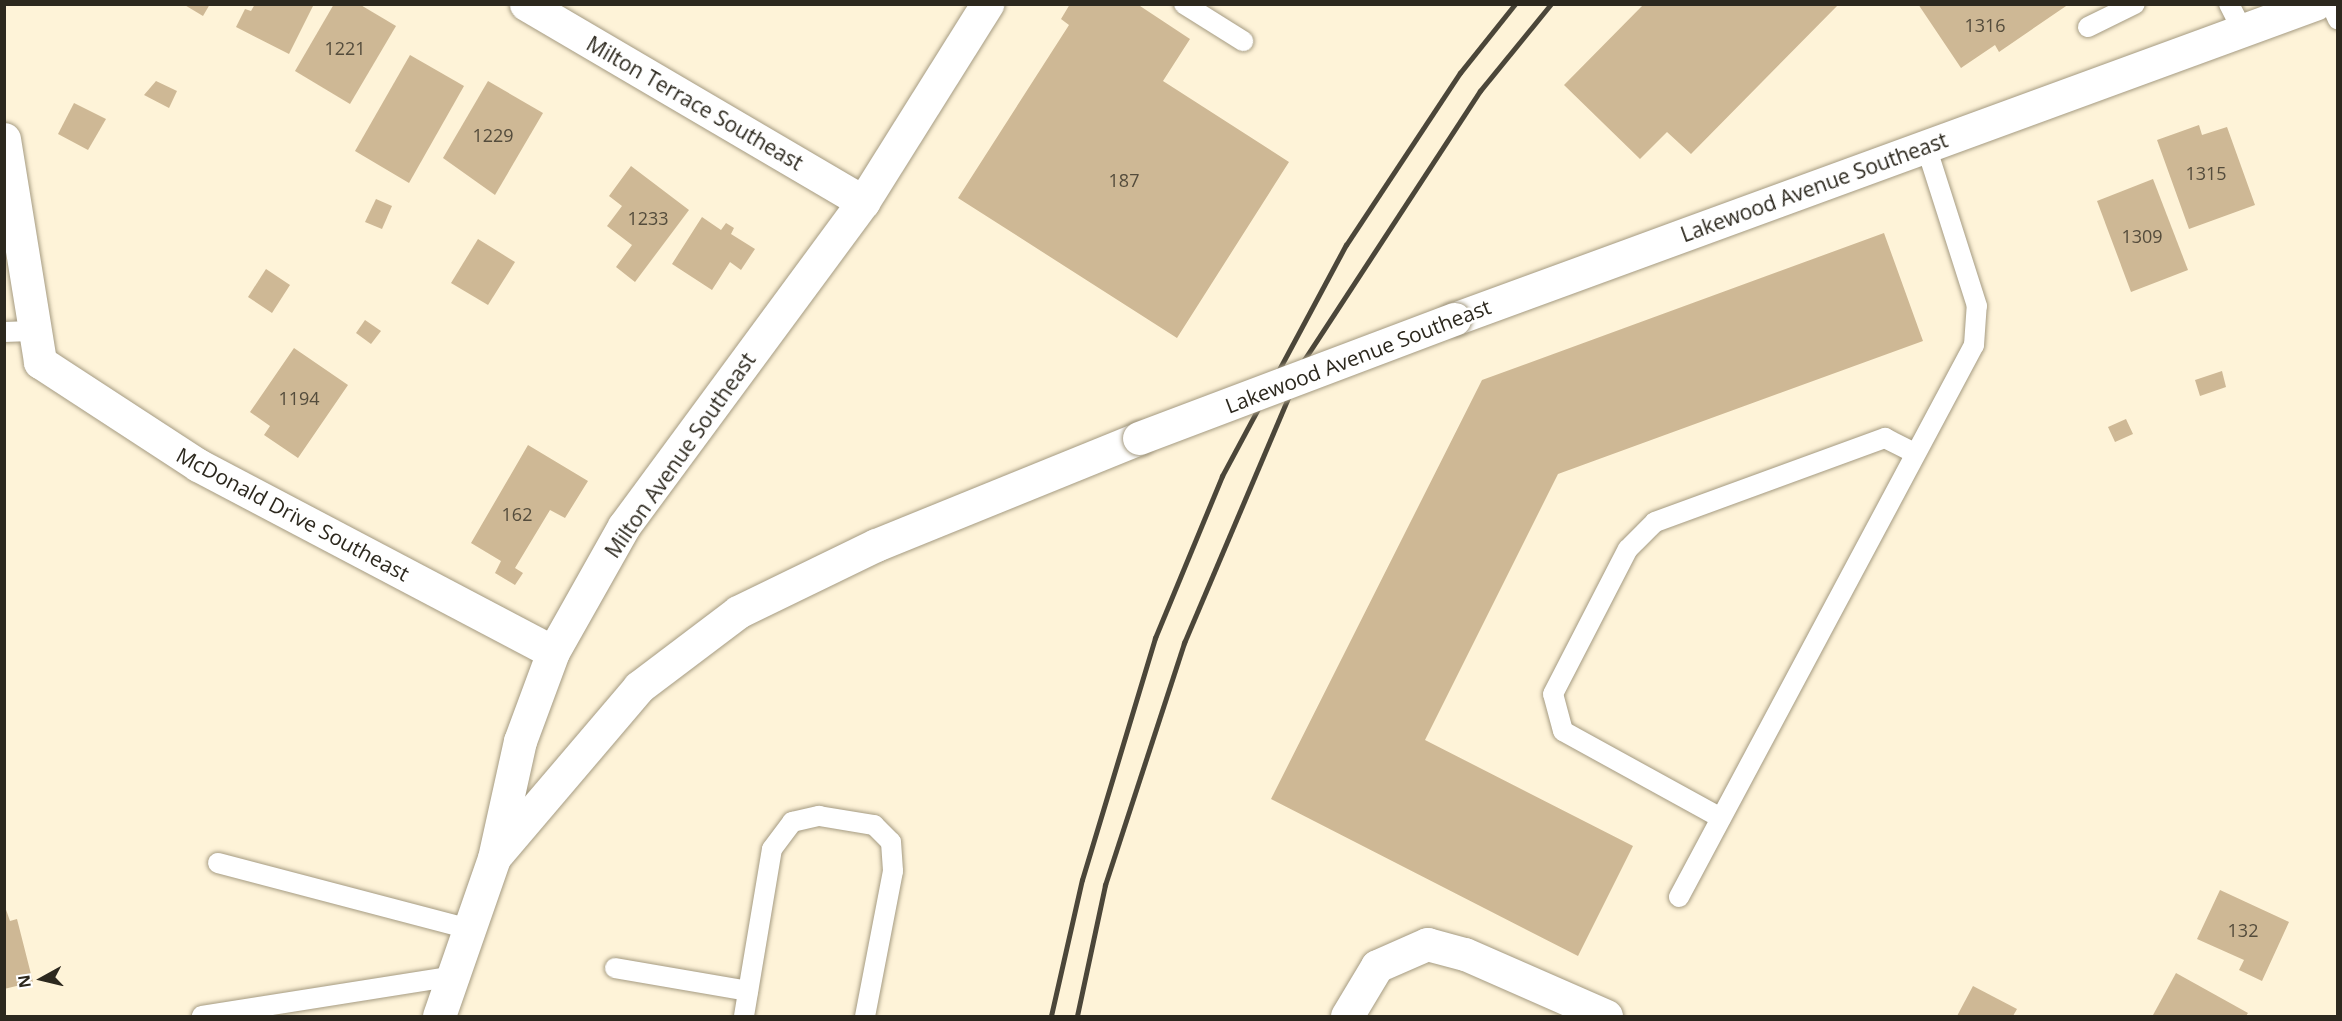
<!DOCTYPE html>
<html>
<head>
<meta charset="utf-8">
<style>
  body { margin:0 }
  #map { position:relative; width:2342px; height:1021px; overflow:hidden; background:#fef3d8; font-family:"Open Sans",sans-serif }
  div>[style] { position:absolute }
  .building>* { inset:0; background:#ceb895 }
  .roads { filter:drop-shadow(0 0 2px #a59b82) drop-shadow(0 0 2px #a59b82) }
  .service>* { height:20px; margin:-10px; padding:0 10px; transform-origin:10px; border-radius:10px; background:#fff }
  .minor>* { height:33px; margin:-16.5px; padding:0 16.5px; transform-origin:16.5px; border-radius:16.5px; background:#fff }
  .tertiary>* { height:33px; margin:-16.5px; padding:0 16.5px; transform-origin:16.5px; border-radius:16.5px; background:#fff }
  .rail>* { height:4.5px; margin:-2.25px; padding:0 2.25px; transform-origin:2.25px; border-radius:2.25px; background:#4b4639 }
  .bridges { filter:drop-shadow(0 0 2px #a59b82) drop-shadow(0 0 2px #a59b82) }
  .tertiary-bridge>* { height:33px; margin:-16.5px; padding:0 16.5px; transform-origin:16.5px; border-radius:16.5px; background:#fff }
  span { translate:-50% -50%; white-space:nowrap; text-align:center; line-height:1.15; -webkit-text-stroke:5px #fff; paint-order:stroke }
  .number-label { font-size:18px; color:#544c3c }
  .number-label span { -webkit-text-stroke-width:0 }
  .street-label { font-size:21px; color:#2c281e }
  .frame { position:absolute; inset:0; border:6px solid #2c281e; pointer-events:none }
  .north { position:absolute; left:12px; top:949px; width:60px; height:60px; -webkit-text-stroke:4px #fff; paint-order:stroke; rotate:262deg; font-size:16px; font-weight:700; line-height:24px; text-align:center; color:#2c281e }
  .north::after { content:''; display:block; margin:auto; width:21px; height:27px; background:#2c281e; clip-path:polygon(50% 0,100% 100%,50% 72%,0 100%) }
</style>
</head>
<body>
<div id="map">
  <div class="building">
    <i style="clip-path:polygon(183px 4px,210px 4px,203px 16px)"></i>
    <i style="clip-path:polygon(255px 4px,314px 4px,289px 54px,236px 27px,245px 9px,251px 11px)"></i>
    <i style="clip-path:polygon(334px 4px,359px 4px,396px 26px,350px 104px,295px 71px)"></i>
    <i style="clip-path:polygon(1070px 4px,1137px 4px,1190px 39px,1163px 81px,1289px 162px,1177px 338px,958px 198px,1069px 25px,1061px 19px)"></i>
    <i style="clip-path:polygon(1644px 4px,1839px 4px,1691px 154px,1667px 132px,1640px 159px,1564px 85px)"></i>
    <i style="clip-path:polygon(1918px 4px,2069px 4px,1999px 52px,1995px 45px,1961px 68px)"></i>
    <i style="clip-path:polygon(410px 55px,464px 86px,409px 183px,355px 151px)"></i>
    <i style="clip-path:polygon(156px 81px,177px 91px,169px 108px,144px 95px)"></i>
    <i style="clip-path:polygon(488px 81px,543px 113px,495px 195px,443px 158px)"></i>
    <i style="clip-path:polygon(74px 103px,106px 119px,88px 150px,58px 134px)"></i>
    <i style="clip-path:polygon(2199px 125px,2202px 135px,2227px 127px,2255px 205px,2189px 229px,2157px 140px)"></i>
    <i style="clip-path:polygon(631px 166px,689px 210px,635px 282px,616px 267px,632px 245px,607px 226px,622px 206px,609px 196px)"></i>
    <i style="clip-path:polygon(2153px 179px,2188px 270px,2131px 292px,2097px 201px)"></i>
    <i style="clip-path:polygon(376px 199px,392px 206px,382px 229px,365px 222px)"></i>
    <i style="clip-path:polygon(702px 217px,721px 230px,726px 223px,734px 228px,731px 234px,755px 249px,741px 270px,730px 262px,712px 290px,672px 264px)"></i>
    <i style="clip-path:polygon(1884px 233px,1923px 341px,1558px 474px,1425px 740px,1633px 846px,1578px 956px,1271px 799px,1482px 380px)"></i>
    <i style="clip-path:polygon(478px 239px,515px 262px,488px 305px,451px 283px)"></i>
    <i style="clip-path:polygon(266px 269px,290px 285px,272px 313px,248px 297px)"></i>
    <i style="clip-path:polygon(365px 320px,381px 331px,371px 344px,356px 333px)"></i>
    <i style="clip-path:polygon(294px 348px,348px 385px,298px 458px,264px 435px,270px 426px,250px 412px)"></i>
    <i style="clip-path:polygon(2222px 371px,2226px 387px,2200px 396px,2195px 380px)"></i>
    <i style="clip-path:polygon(2126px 419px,2133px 434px,2115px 442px,2108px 427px)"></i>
    <i style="clip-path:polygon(528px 445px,588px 481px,565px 518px,550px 510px,515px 568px,523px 573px,515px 585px,495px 573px,501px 561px,471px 543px)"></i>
    <i style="clip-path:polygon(2220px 890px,2289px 922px,2262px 981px,2239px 970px,2244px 960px,2197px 939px)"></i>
    <i style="clip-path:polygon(4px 904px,10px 921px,17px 919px,33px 982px,4px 989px)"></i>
    <i style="clip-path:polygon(2176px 973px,2248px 1013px,2246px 1016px,2153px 1015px)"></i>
    <i style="clip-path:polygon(1973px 986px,2017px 1009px,2013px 1016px,1957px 1016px)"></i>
  </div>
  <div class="roads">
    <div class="service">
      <i style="left:1184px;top:4px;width:70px;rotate:32.1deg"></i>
      <i style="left:2229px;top:4px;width:30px;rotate:63deg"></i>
      <i style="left:2331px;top:4px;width:17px;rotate:66deg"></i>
      <i style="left:2088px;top:27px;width:52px;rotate:-26.1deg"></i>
      <i style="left:4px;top:332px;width:28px;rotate:-2deg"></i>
      <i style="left:1721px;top:818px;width:180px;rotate:-151.2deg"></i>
      <i style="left:1563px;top:731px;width:38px;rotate:-105deg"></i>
      <i style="left:1553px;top:694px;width:163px;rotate:-62.7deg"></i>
      <i style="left:1628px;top:549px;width:38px;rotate:-45deg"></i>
      <i style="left:1655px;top:522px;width:245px;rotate:-20.1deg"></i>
      <i style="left:1885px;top:438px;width:34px;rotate:27deg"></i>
      <i style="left:218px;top:863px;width:260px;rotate:14.7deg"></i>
      <i style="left:1679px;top:897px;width:626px;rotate:-61.88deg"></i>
      <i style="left:1974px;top:345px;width:39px;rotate:-86deg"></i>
      <i style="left:1977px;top:306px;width:168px;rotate:-107.7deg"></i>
      <i style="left:615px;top:968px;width:135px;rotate:9.8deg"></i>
      <i style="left:202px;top:1016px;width:255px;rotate:-9deg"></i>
      <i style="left:744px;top:1016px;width:169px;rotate:-80.5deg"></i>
      <i style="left:772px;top:849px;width:34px;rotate:-53deg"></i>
      <i style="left:792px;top:822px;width:28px;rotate:-13deg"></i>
      <i style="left:819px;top:816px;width:56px;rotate:9.3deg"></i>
      <i style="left:874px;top:825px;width:24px;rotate:45deg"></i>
      <i style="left:891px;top:842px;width:29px;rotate:86deg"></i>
      <i style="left:893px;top:871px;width:148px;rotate:100.9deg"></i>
    </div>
    <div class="minor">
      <i style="left:526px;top:4px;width:391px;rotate:30.4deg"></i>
      <i style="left:4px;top:139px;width:226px;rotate:80.8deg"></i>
      <i style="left:40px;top:362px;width:189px;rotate:33.1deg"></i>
      <i style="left:198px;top:465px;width:401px;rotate:27.8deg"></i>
      <i style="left:1347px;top:1016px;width:58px;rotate:-59deg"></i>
      <i style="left:1377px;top:966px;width:55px;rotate:-23.7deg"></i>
      <i style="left:1427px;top:944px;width:39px;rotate:15deg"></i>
      <i style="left:1465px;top:954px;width:154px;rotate:23.7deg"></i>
    </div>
    <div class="tertiary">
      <i style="left:1454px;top:319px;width:917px;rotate:-20.1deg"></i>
      <i style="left:497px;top:854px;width:219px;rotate:-49.6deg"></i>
      <i style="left:639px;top:687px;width:124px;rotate:-37.1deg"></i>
      <i style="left:738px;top:612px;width:153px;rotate:-25.9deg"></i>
      <i style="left:876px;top:545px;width:284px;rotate:-22.1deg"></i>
      <i style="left:439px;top:1016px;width:167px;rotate:-70.8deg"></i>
      <i style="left:494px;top:858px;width:120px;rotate:-77.5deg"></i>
      <i style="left:520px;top:741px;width:95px;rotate:-69.7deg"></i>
      <i style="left:553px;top:652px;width:145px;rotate:-60.6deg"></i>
      <i style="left:624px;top:526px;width:403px;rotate:-53.6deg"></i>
      <i style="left:863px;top:202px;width:234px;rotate:-57.9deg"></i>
    </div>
  </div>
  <div class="rail">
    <i style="left:1051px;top:1016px;width:139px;rotate:-77.2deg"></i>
    <i style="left:1082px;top:880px;width:253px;rotate:-73.2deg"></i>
    <i style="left:1155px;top:638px;width:175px;rotate:-67.5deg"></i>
    <i style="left:1222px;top:476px;width:262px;rotate:-61.8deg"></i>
    <i style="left:1346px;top:245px;width:206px;rotate:-56.5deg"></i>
    <i style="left:1460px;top:73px;width:88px;rotate:-51.4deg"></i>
    <i style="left:1077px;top:1016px;width:134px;rotate:-77.9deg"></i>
    <i style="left:1105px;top:885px;width:255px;rotate:-71.9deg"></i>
    <i style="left:1184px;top:643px;width:307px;rotate:-67deg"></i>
    <i style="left:1304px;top:360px;width:321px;rotate:-56.8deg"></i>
    <i style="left:1480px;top:91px;width:112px;rotate:-50.8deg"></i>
  </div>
  <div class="bridges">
    <div class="tertiary-bridge">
      <i style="left:1139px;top:438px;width:337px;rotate:-20.7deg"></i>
    </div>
  </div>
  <div class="number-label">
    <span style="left:1985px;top:25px">1316</span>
    <span style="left:345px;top:48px">1221</span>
    <span style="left:493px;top:135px">1229</span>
    <span style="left:2206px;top:173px">1315</span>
    <span style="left:1124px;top:180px">187</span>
    <span style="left:648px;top:218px">1233</span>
    <span style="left:2142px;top:236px">1309</span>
    <span style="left:299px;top:398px">1194</span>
    <span style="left:517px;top:514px">162</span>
    <span style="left:2243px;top:930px">132</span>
  </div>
  <div class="street-label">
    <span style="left:695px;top:103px;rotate:30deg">Milton Terrace Southeast</span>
    <span style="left:1814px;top:187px;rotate:-20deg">Lakewood Avenue Southeast</span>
    <span style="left:1358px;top:356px;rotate:-21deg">Lakewood Avenue Southeast</span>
    <span style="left:680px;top:455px;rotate:-55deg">Milton Avenue Southeast</span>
    <span style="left:293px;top:514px;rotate:28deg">McDonald Drive Southeast</span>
  </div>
  <div class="frame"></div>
  <div class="north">N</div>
</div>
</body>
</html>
